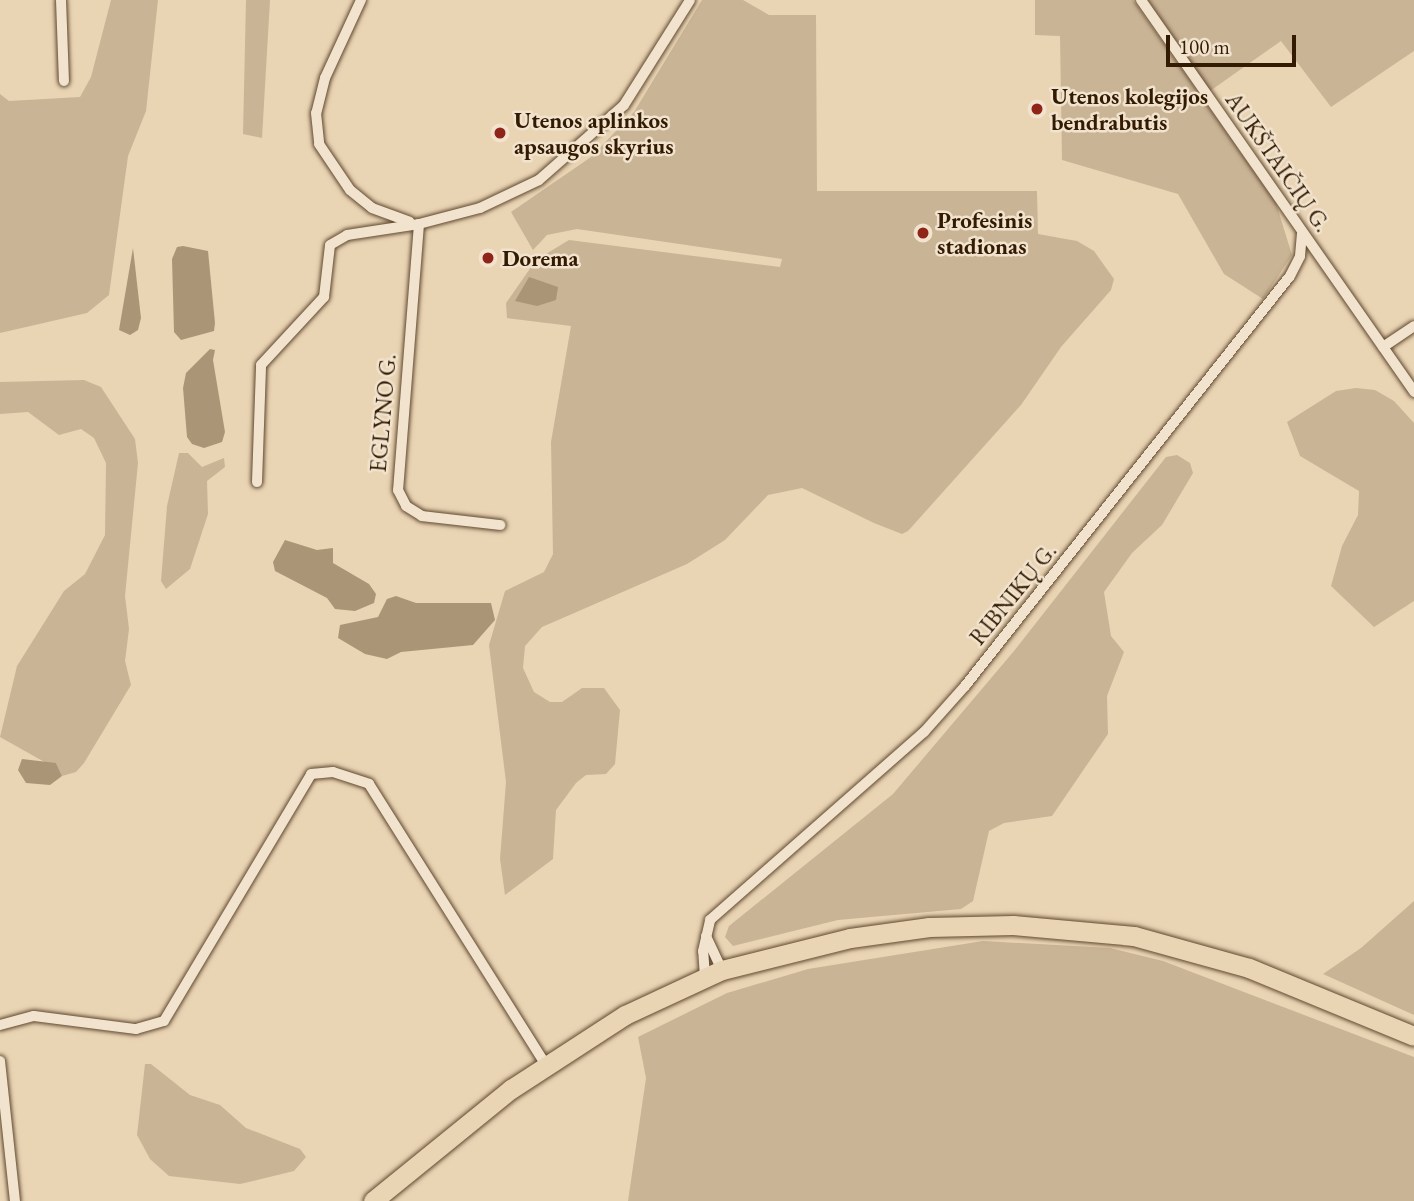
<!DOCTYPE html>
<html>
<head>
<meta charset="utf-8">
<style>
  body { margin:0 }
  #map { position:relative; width:1414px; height:1201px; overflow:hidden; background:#e9d4b4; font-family:"EB Garamond",serif }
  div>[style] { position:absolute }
  .green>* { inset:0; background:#cab496 }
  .water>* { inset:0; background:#ab9577 }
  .roads { filter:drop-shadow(0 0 2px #60482e) drop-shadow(0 0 2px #60482e) }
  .street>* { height:10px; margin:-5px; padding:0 5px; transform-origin:5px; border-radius:5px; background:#f1e3ce }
  .highway>* { height:19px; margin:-9.5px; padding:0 9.5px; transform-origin:9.5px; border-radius:9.5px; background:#e9d4b4 }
  .dots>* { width:19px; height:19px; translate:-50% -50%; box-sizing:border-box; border:4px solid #f1e3ce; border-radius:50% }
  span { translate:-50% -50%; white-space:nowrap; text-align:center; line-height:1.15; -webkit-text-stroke:5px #f1e3ce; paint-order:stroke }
  .poi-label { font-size:23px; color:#331a02; font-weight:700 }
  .left { translate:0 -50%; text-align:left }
  .street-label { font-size:23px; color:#331a02 }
  .scale { position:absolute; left:1166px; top:35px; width:130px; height:32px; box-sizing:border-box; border:4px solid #331a02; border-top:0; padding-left:9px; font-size:21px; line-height:24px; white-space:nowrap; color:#331a02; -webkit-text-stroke:5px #f1e3ce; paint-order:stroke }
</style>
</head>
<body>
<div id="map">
  <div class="green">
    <i style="clip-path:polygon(111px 0,158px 0,146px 111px,128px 156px,109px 295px,87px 313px,0 333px,0 94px,9px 101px,80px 97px,91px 77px)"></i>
    <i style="clip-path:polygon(246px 0,270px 0,262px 138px,243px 134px)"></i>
    <i style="clip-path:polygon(702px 0,743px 0,769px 15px,816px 15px,817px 191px,1037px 191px,1038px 234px,1077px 241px,1094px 251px,1114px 279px,1111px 290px,1061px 347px,1021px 405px,908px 531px,902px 534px,874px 523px,802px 488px,768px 495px,725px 540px,687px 564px,542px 627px,525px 646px,523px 668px,534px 692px,550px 702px,562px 702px,582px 688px,604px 688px,620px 710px,615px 764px,606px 774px,586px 775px,576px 783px,556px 810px,553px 859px,505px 895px,500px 859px,506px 782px,489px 645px,505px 591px,544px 572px,553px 554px,551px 442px,571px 326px,507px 318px,506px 303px,536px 260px,569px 240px,780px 267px,782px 259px,577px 229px,547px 235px,533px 250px,511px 212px,591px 157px,634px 112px)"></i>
    <i style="clip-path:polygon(1035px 0,1133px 0,1276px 203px,1292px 255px,1263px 299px,1224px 274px,1178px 194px,1062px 160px,1060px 36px,1035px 35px)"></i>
    <i style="clip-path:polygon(1148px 0,1414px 0,1414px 51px,1331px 107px,1281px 41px,1210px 91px)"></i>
    <i style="clip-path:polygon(84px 380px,101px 387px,135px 439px,138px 463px,125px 596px,129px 629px,125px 661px,131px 685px,84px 763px,76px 772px,62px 776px,56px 763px,48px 764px,0 737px,17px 666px,64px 591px,85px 574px,105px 535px,106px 463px,94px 438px,81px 429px,59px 435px,28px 412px,0 414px,0 382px)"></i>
    <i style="clip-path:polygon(1356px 388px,1375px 390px,1394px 401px,1414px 423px,1414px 601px,1374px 627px,1331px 586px,1342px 546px,1358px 515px,1359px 491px,1300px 456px,1287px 422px,1336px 391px)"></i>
    <i style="clip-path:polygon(179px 453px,188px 453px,202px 467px,224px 458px,225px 467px,207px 481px,208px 514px,190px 569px,166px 589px,161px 581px,167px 506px)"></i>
    <i style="clip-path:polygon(1177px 455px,1190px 463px,1193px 473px,1162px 525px,1132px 553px,1104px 592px,1111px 636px,1124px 652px,1107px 696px,1108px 734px,1052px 816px,1004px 823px,989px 831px,973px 901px,961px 909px,838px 920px,733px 946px,725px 937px,729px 926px,893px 794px,1014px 651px,1166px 457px)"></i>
    <i style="clip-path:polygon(1414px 901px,1414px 1015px,1323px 974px,1361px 948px)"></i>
    <i style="clip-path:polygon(983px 941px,1110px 948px,1163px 961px,1414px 1057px,1414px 1201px,628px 1201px,646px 1078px,638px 1037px,727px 993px,808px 969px)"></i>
    <i style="clip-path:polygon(145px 1064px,151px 1064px,190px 1095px,220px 1105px,246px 1128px,300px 1149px,306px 1157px,294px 1171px,240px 1184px,169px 1176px,150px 1159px,137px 1135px)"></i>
  </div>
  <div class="water">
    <i style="clip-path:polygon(183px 246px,208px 251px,215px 323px,214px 331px,181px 340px,174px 332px,172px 259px,177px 247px)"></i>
    <i style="clip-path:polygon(133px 248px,141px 318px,138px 330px,130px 335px,119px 330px)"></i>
    <i style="clip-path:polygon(529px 277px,558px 287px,556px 300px,537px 306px,515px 301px)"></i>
    <i style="clip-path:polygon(210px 349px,215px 350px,213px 360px,225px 432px,222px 442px,204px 448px,192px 444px,187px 437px,183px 388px,186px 373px)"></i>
    <i style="clip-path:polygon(285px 540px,317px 550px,333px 548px,333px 563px,369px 584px,376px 594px,374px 603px,355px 611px,335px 609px,327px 598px,275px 571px,273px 562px)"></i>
    <i style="clip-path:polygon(396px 596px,416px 603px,491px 603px,495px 620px,473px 645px,401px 652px,387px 659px,365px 654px,338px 638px,340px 625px,378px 617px,387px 599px)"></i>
    <i style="clip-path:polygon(22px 759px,56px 763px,62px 776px,50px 785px,26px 783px,18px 770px)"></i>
  </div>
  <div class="roads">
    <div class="street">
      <i style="left:61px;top:0;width:81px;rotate:87.9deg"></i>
      <i style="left:361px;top:0;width:86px;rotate:114.8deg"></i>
      <i style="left:325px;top:78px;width:36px;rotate:104deg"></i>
      <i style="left:316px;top:113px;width:31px;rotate:84deg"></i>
      <i style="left:319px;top:144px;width:55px;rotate:56deg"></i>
      <i style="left:350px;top:190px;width:28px;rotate:39deg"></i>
      <i style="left:372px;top:208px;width:40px;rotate:20.2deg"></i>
      <i style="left:1141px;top:0;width:478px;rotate:55.1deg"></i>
      <i style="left:419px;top:224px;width:267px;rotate:94.5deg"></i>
      <i style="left:398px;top:490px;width:18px;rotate:63deg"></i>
      <i style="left:406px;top:506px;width:19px;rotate:32deg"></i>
      <i style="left:422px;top:516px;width:79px;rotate:6.6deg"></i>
      <i style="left:1383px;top:347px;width:37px;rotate:-34deg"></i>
      <i style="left:257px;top:482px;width:117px;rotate:-88deg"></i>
      <i style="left:261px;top:365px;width:93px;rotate:-47.2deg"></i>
      <i style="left:324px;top:297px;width:52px;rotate:-83.4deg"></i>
      <i style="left:330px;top:245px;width:20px;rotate:-30deg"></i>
      <i style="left:347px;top:235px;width:73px;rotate:-8.7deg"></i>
      <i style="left:419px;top:224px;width:63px;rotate:-14.7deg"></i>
      <i style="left:480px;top:208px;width:65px;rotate:-25.4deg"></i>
      <i style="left:539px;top:180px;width:113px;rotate:-41.4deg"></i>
      <i style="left:624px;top:105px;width:124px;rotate:-57.8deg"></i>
      <i style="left:706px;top:936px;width:38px;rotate:65deg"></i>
      <i style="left:705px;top:977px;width:26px;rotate:-94deg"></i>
      <i style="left:703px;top:951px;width:32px;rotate:-77deg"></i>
      <i style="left:710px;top:920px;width:285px;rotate:-41.3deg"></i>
      <i style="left:924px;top:732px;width:62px;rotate:-48.3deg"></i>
      <i style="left:965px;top:686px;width:523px;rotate:-51.6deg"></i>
      <i style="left:1290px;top:276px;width:22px;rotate:-63deg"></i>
      <i style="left:1300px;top:256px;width:22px;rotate:-85deg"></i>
      <i style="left:0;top:1025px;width:35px;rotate:-15deg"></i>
      <i style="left:34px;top:1016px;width:103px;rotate:7.3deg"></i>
      <i style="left:136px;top:1029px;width:29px;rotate:-16deg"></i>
      <i style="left:164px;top:1021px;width:287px;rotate:-59.2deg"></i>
      <i style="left:311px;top:774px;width:22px;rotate:-5deg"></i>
      <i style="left:333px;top:772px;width:38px;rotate:18deg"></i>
      <i style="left:369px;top:784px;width:331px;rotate:57.8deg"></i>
      <i style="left:0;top:1061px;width:141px;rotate:83.9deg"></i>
    </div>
    <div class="highway">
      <i style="left:373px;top:1201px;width:178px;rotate:-39.1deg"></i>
      <i style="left:511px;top:1089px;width:136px;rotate:-33deg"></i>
      <i style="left:625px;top:1015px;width:107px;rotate:-24.9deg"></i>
      <i style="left:722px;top:970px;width:132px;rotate:-14deg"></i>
      <i style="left:850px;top:938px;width:80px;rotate:-7.9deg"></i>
      <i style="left:929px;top:927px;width:84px;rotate:-1.4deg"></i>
      <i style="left:1013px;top:925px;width:121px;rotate:5.2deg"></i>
      <i style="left:1134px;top:936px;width:119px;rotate:15.5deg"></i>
      <i style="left:1249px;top:968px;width:178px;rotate:22.4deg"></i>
    </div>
  </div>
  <div class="dots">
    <i style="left:1037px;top:109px;background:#8f2418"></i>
    <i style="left:500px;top:133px;background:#8f2418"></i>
    <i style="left:923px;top:233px;background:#8f2418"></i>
    <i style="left:488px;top:258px;background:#8f2418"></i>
  </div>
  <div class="poi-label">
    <span class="left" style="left:1051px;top:109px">Utenos kolegijos<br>bendrabutis</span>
    <span class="left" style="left:514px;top:133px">Utenos aplinkos<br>apsaugos skyrius</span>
    <span class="left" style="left:937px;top:233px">Profesinis<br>stadionas</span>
    <span class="left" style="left:502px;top:258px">Dorema</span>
  </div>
  <div class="street-label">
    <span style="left:1278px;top:162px;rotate:55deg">AUKŠTAIČIŲ G.</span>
    <span style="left:383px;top:413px;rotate:-85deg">EGLYNO G.</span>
    <span style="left:1013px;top:594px;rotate:-51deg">RIBNIKŲ G.</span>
  </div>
  <div class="scale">100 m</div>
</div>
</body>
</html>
